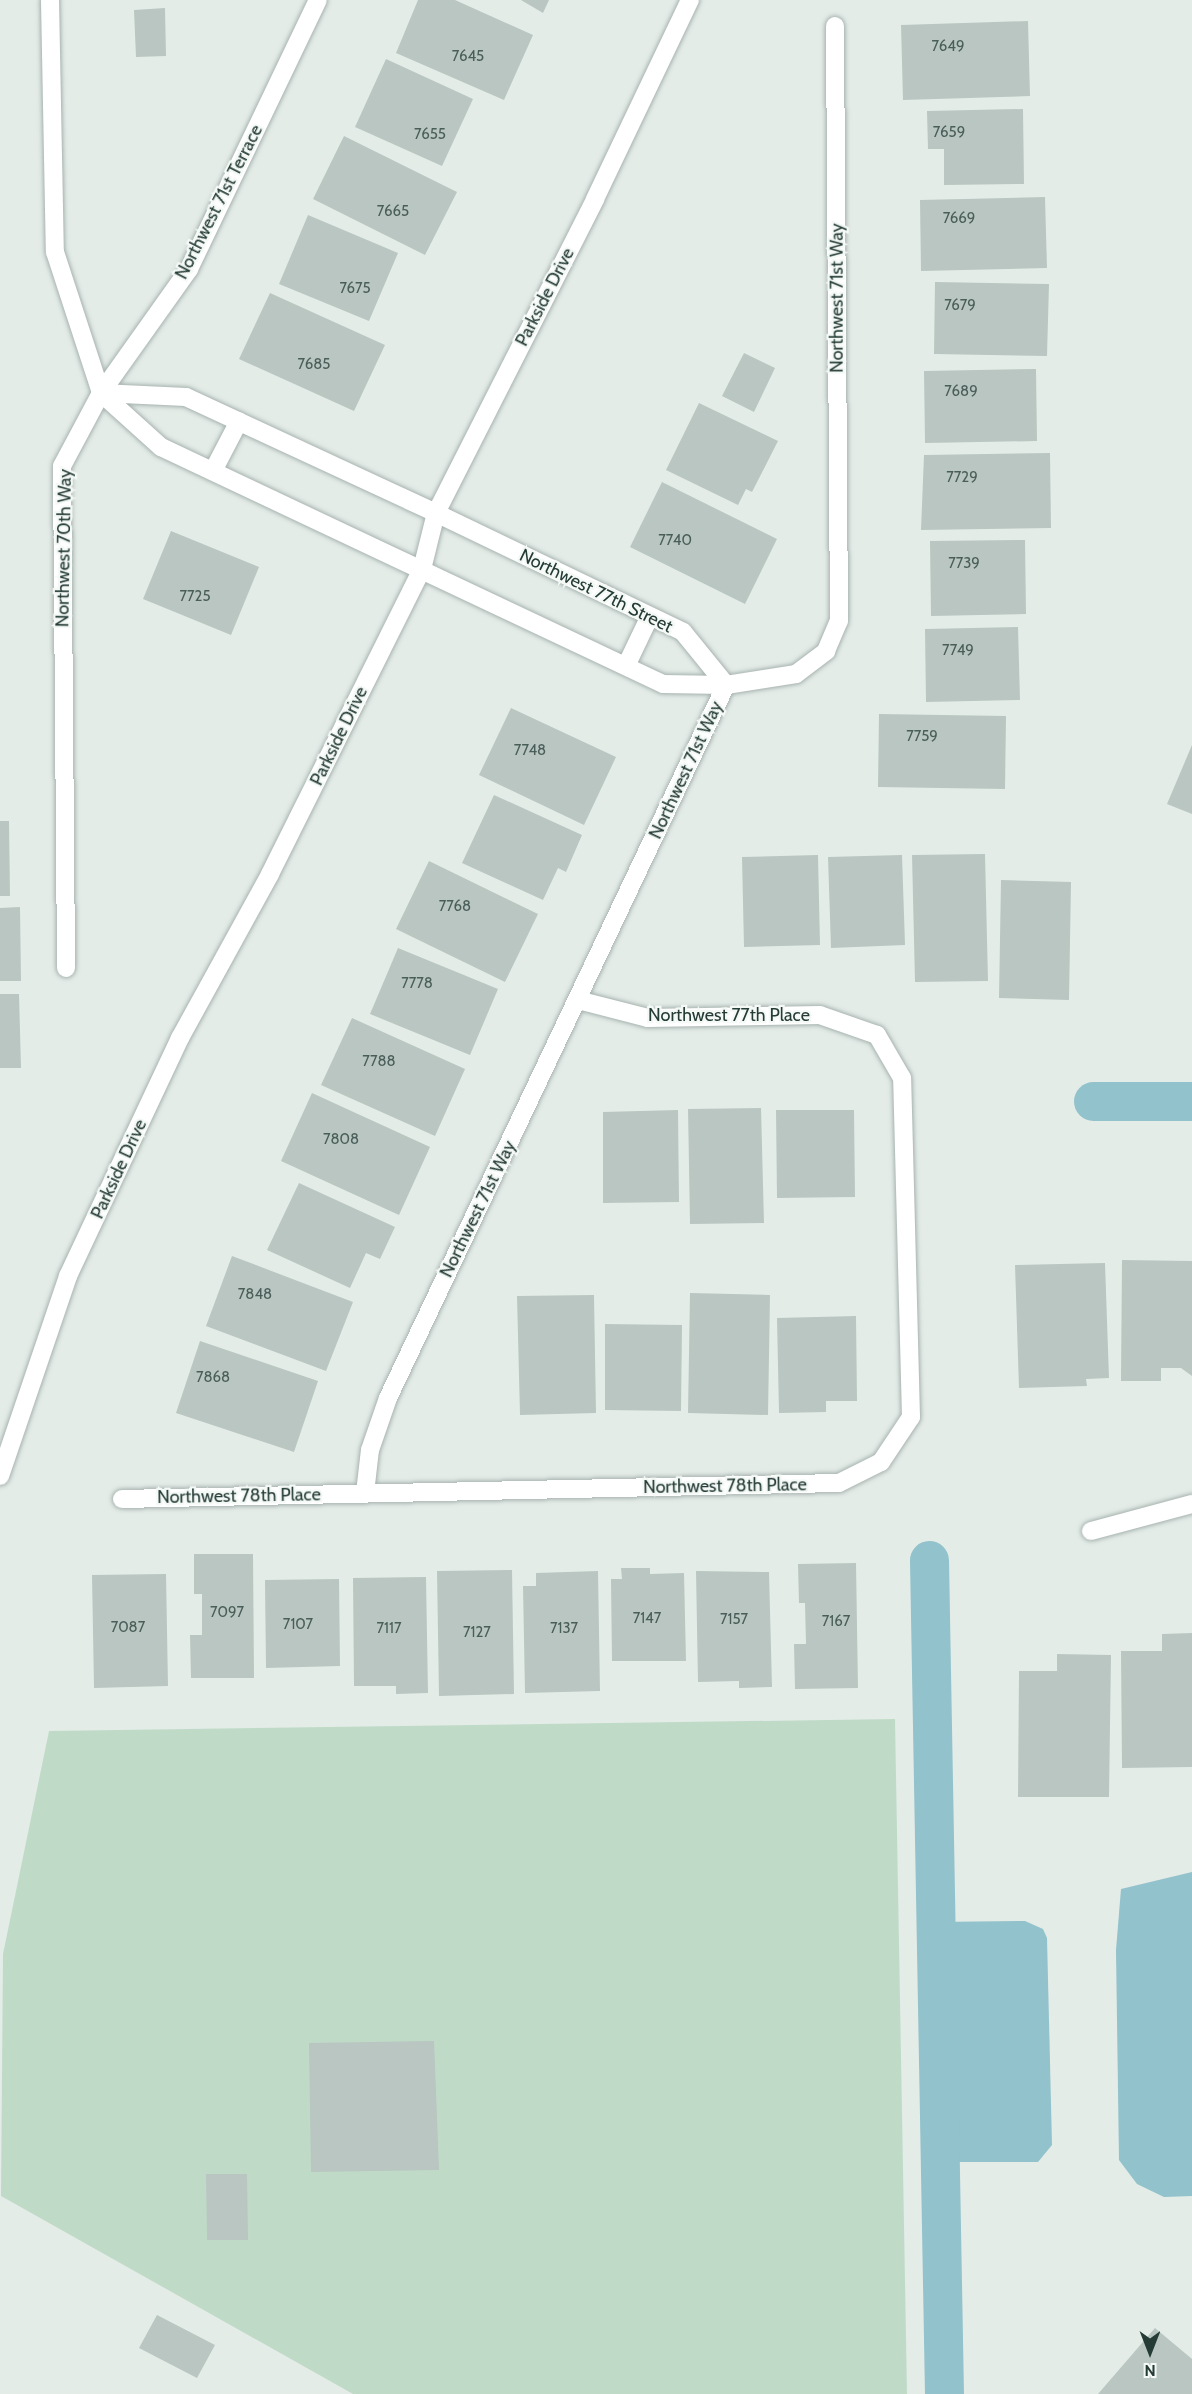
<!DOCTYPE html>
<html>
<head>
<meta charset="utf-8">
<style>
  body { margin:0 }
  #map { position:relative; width:1192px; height:2394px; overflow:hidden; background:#e4ece8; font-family:Cabin,sans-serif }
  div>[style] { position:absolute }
  .green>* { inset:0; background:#bfdbc7 }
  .water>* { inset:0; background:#92c2cb }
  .canal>* { height:39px; margin:-19.5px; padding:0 19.5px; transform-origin:19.5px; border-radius:19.5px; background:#92c2cb }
  .building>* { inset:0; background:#b9c6c1 }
  .roads { filter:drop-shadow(0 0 2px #a7b3af) drop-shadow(0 0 2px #a7b3af) }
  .minor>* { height:18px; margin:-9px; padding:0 9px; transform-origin:9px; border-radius:9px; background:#fff }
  span { translate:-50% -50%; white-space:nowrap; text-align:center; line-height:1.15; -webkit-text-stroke:4.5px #f4f9f6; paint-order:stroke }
  .number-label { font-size:15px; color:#4a5e59 }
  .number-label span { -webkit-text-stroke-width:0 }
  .street-label { font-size:18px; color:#253b36 }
  .north { position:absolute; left:1120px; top:2322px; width:60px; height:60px; -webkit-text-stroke:4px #f4f9f6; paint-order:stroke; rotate:180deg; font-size:16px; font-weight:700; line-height:24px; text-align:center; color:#253b36 }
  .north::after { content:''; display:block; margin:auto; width:21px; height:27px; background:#253b36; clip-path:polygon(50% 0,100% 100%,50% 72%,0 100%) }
</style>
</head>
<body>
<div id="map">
  <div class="green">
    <i style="clip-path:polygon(895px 1719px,907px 2394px,353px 2394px,1px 2196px,3px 1954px,49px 1731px)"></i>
  </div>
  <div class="water">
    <i style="clip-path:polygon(1192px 1872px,1192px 2196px,1164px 2197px,1137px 2184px,1119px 2160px,1116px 1950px,1121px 1889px)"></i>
    <i style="clip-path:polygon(1025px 1921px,1043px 1929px,1047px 1938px,1052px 2145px,1038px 2162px,940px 2162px,935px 1922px)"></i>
  </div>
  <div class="canal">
    <i style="left:1093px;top:1101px;width:99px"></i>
    <i style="left:929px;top:1560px;width:834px;rotate:88.97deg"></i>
  </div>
  <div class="building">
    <i style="clip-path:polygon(418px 0,455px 0,533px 35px,504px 100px,396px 53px)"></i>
    <i style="clip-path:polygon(521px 0,549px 0,543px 13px)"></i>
    <i style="clip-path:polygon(165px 8px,166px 56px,136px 57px,134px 10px)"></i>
    <i style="clip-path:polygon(1028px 21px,1030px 96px,903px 100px,901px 25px)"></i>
    <i style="clip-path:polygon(386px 59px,473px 99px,442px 166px,355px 127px)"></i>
    <i style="clip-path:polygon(1023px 109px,1024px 184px,944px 185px,944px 149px,928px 149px,927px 111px)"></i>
    <i style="clip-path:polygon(344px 136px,457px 192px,425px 255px,313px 199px)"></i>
    <i style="clip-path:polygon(1045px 197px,1047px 268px,921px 271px,920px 200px)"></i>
    <i style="clip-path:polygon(308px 215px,398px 253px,369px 321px,279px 284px)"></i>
    <i style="clip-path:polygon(935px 282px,1049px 284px,1047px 356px,934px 354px)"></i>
    <i style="clip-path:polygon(270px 293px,385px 345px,354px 411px,239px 359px)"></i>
    <i style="clip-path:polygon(744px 353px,775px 368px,754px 412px,722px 396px)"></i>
    <i style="clip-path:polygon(1036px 369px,1037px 441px,925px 443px,924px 371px)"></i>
    <i style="clip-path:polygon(699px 403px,778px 441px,752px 492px,746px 489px,738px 505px,666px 470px)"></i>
    <i style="clip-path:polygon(1050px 453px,1051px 528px,921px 530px,924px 455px)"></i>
    <i style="clip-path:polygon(662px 482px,777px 539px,745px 604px,630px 547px)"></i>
    <i style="clip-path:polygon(171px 531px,259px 567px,231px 635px,143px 599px)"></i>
    <i style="clip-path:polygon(1025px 540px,1026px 614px,931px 616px,930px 541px)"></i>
    <i style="clip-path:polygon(1018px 627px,1020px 700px,926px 702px,925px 629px)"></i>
    <i style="clip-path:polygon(511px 708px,616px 757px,584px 825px,479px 775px)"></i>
    <i style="clip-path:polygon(879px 714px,1006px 716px,1005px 789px,878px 787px)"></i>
    <i style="clip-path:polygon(1192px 745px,1192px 814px,1167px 804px)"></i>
    <i style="clip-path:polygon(494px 795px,582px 835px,566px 872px,558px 868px,543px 900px,462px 863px)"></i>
    <i style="clip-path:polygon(0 821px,9px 821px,10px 896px,0 896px)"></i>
    <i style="clip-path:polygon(985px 854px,988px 981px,915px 982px,912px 855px)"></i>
    <i style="clip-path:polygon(818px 855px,820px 945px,744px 947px,742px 857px)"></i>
    <i style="clip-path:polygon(902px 855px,905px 945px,831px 948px,828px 857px)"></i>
    <i style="clip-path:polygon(429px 861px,538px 914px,505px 982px,396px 929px)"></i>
    <i style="clip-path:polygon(1001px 880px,1071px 882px,1069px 1000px,999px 998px)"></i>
    <i style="clip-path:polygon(20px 907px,21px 981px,0 981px,0 908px)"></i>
    <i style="clip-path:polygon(398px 948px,498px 989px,470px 1055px,370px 1014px)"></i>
    <i style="clip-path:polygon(0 994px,19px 994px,21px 1068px,0 1068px)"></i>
    <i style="clip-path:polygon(352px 1018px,465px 1069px,435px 1136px,321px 1085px)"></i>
    <i style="clip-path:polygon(312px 1093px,430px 1147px,399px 1215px,281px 1161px)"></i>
    <i style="clip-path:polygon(761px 1108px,764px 1223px,690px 1224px,688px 1109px)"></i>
    <i style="clip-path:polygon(678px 1110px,679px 1202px,603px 1203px,603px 1112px)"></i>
    <i style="clip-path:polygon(776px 1110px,854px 1110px,855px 1197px,777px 1198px)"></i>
    <i style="clip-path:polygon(299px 1183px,395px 1227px,380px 1259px,366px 1253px,350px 1288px,267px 1250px)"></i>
    <i style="clip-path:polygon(232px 1256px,353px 1302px,326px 1371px,206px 1326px)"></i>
    <i style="clip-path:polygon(1122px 1260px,1192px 1261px,1192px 1376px,1181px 1368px,1161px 1368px,1161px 1381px,1121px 1381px)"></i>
    <i style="clip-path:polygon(1105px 1263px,1109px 1378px,1086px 1379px,1087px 1386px,1019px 1388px,1015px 1265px)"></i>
    <i style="clip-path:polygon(690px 1293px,770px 1295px,768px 1415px,688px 1413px)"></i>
    <i style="clip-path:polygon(594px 1295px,596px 1413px,520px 1415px,517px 1296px)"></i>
    <i style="clip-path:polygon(856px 1316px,857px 1401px,826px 1401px,826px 1412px,779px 1413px,777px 1318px)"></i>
    <i style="clip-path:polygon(605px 1324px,682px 1325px,681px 1411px,605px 1410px)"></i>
    <i style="clip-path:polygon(200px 1341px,318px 1381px,294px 1452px,176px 1413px)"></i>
    <i style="clip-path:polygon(194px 1554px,253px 1554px,254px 1678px,191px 1678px,190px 1635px,202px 1635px,202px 1594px,194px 1594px)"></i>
    <i style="clip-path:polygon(856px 1563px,858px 1688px,795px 1689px,794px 1644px,806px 1644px,805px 1603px,799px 1603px,798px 1564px)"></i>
    <i style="clip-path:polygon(621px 1568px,650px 1568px,650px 1574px,684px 1573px,686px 1661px,612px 1661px,611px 1579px,622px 1579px)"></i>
    <i style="clip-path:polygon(512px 1570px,514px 1694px,439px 1696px,437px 1571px)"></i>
    <i style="clip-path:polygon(598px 1571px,600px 1691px,525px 1693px,523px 1586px,536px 1586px,536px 1573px)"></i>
    <i style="clip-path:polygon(696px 1571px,769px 1572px,772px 1687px,739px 1688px,739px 1681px,698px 1682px)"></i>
    <i style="clip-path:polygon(166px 1574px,168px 1686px,94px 1688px,92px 1575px)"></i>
    <i style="clip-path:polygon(426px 1577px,428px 1693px,396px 1694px,396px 1686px,354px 1686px,353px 1578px)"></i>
    <i style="clip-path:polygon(339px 1579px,340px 1666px,266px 1668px,265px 1580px)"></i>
    <i style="clip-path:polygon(1192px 1633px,1192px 1767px,1122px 1768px,1121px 1651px,1162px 1651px,1162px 1634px)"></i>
    <i style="clip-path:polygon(1057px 1654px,1111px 1655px,1109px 1797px,1018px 1797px,1019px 1671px,1057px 1671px)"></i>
    <i style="clip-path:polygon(434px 2041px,439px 2170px,311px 2172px,309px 2043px)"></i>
    <i style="clip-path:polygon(206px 2174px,247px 2174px,248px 2240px,207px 2240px)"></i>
    <i style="clip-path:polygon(157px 2315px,215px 2345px,197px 2378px,139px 2348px)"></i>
    <i style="clip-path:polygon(1155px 2328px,1192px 2359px,1192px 2394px,1098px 2394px)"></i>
  </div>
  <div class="roads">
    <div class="minor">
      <i style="left:50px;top:0;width:252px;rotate:88.9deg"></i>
      <i style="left:55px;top:252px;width:148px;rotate:71.9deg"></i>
      <i style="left:101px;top:393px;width:83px;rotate:118.1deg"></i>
      <i style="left:62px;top:466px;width:502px;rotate:89.54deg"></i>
      <i style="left:101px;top:393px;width:81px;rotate:42deg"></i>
      <i style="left:161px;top:447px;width:555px;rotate:25.27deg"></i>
      <i style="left:663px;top:684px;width:63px;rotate:0.9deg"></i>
      <i style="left:726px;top:685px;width:71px;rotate:-8.9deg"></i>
      <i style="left:796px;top:674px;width:38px;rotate:-37deg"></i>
      <i style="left:826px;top:651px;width:33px;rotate:-67deg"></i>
      <i style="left:839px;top:621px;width:595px;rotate:-90.39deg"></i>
      <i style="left:101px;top:393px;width:85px;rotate:2.7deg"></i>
      <i style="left:186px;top:397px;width:276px;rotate:24.9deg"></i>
      <i style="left:436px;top:513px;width:274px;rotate:25.7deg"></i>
      <i style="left:683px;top:632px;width:68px;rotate:50.9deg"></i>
      <i style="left:101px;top:393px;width:152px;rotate:-54.6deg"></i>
      <i style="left:189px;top:269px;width:298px;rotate:-64.4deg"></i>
      <i style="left:213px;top:471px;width:56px;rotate:-62.5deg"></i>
      <i style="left:626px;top:666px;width:55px;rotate:-64.4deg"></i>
      <i style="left:0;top:1476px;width:211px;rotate:-71.2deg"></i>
      <i style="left:68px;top:1276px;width:263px;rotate:-64.8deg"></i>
      <i style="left:180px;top:1038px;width:187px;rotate:-61.2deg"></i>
      <i style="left:270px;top:874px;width:341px;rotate:-63.5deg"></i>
      <i style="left:422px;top:569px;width:58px;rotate:-76deg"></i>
      <i style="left:436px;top:513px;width:352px;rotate:-63.1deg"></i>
      <i style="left:595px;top:199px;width:221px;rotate:-64.5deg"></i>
      <i style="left:365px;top:1493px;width:43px;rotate:-83.4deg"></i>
      <i style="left:370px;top:1450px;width:55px;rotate:-70.9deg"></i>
      <i style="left:388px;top:1398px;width:789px;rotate:-64.64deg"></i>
      <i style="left:122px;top:1499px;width:717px;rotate:-1.28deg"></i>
      <i style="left:839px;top:1483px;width:47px;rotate:-26.6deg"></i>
      <i style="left:881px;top:1462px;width:54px;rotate:-56.3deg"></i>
      <i style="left:911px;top:1417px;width:339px;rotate:-91.5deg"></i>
      <i style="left:902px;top:1078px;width:50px;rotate:-120.2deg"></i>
      <i style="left:877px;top:1035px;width:60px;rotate:-160.7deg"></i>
      <i style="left:820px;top:1015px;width:172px;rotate:179deg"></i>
      <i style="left:648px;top:1018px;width:72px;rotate:-165.6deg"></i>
      <i style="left:1091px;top:1531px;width:105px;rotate:-15deg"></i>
    </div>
  </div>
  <div class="number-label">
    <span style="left:948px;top:47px">7649</span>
    <span style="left:468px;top:57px">7645</span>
    <span style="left:949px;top:133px">7659</span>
    <span style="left:430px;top:135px">7655</span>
    <span style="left:393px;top:212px">7665</span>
    <span style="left:959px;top:219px">7669</span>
    <span style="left:355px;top:289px">7675</span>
    <span style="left:960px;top:306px">7679</span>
    <span style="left:314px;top:365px">7685</span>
    <span style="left:961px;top:392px">7689</span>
    <span style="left:962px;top:478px">7729</span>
    <span style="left:675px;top:541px">7740</span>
    <span style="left:964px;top:564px">7739</span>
    <span style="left:195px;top:597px">7725</span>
    <span style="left:958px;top:651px">7749</span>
    <span style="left:922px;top:737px">7759</span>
    <span style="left:530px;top:751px">7748</span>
    <span style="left:455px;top:907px">7768</span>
    <span style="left:417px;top:984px">7778</span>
    <span style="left:379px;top:1062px">7788</span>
    <span style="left:341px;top:1140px">7808</span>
    <span style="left:255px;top:1295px">7848</span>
    <span style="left:213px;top:1378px">7868</span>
    <span style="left:227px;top:1613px">7097</span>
    <span style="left:647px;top:1619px">7147</span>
    <span style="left:734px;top:1620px">7157</span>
    <span style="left:836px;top:1622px">7167</span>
    <span style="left:298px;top:1625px">7107</span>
    <span style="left:128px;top:1628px">7087</span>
    <span style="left:389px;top:1629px">7117</span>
    <span style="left:564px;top:1629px">7137</span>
    <span style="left:477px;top:1633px">7127</span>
  </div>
  <div class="street-label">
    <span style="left:219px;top:202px;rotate:-63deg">Northwest 71st Terrace</span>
    <span style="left:545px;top:297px;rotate:-63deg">Parkside Drive</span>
    <span style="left:837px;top:298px;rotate:-90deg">Northwest 71st Way</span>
    <span style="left:64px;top:548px;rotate:-89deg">Northwest 70th Way</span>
    <span style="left:596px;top:591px;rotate:26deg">Northwest 77th Street</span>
    <span style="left:339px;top:736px;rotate:-64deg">Parkside Drive</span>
    <span style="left:686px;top:770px;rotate:-65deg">Northwest 71st Way</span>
    <span style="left:729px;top:1015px">Northwest 77th Place</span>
    <span style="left:119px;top:1169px;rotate:-65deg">Parkside Drive</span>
    <span style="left:478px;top:1209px;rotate:-64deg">Northwest 71st Way</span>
    <span style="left:725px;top:1486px;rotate:-1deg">Northwest 78th Place</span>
    <span style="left:239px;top:1496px;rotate:-1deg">Northwest 78th Place</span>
  </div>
  <div class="north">N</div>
</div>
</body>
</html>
